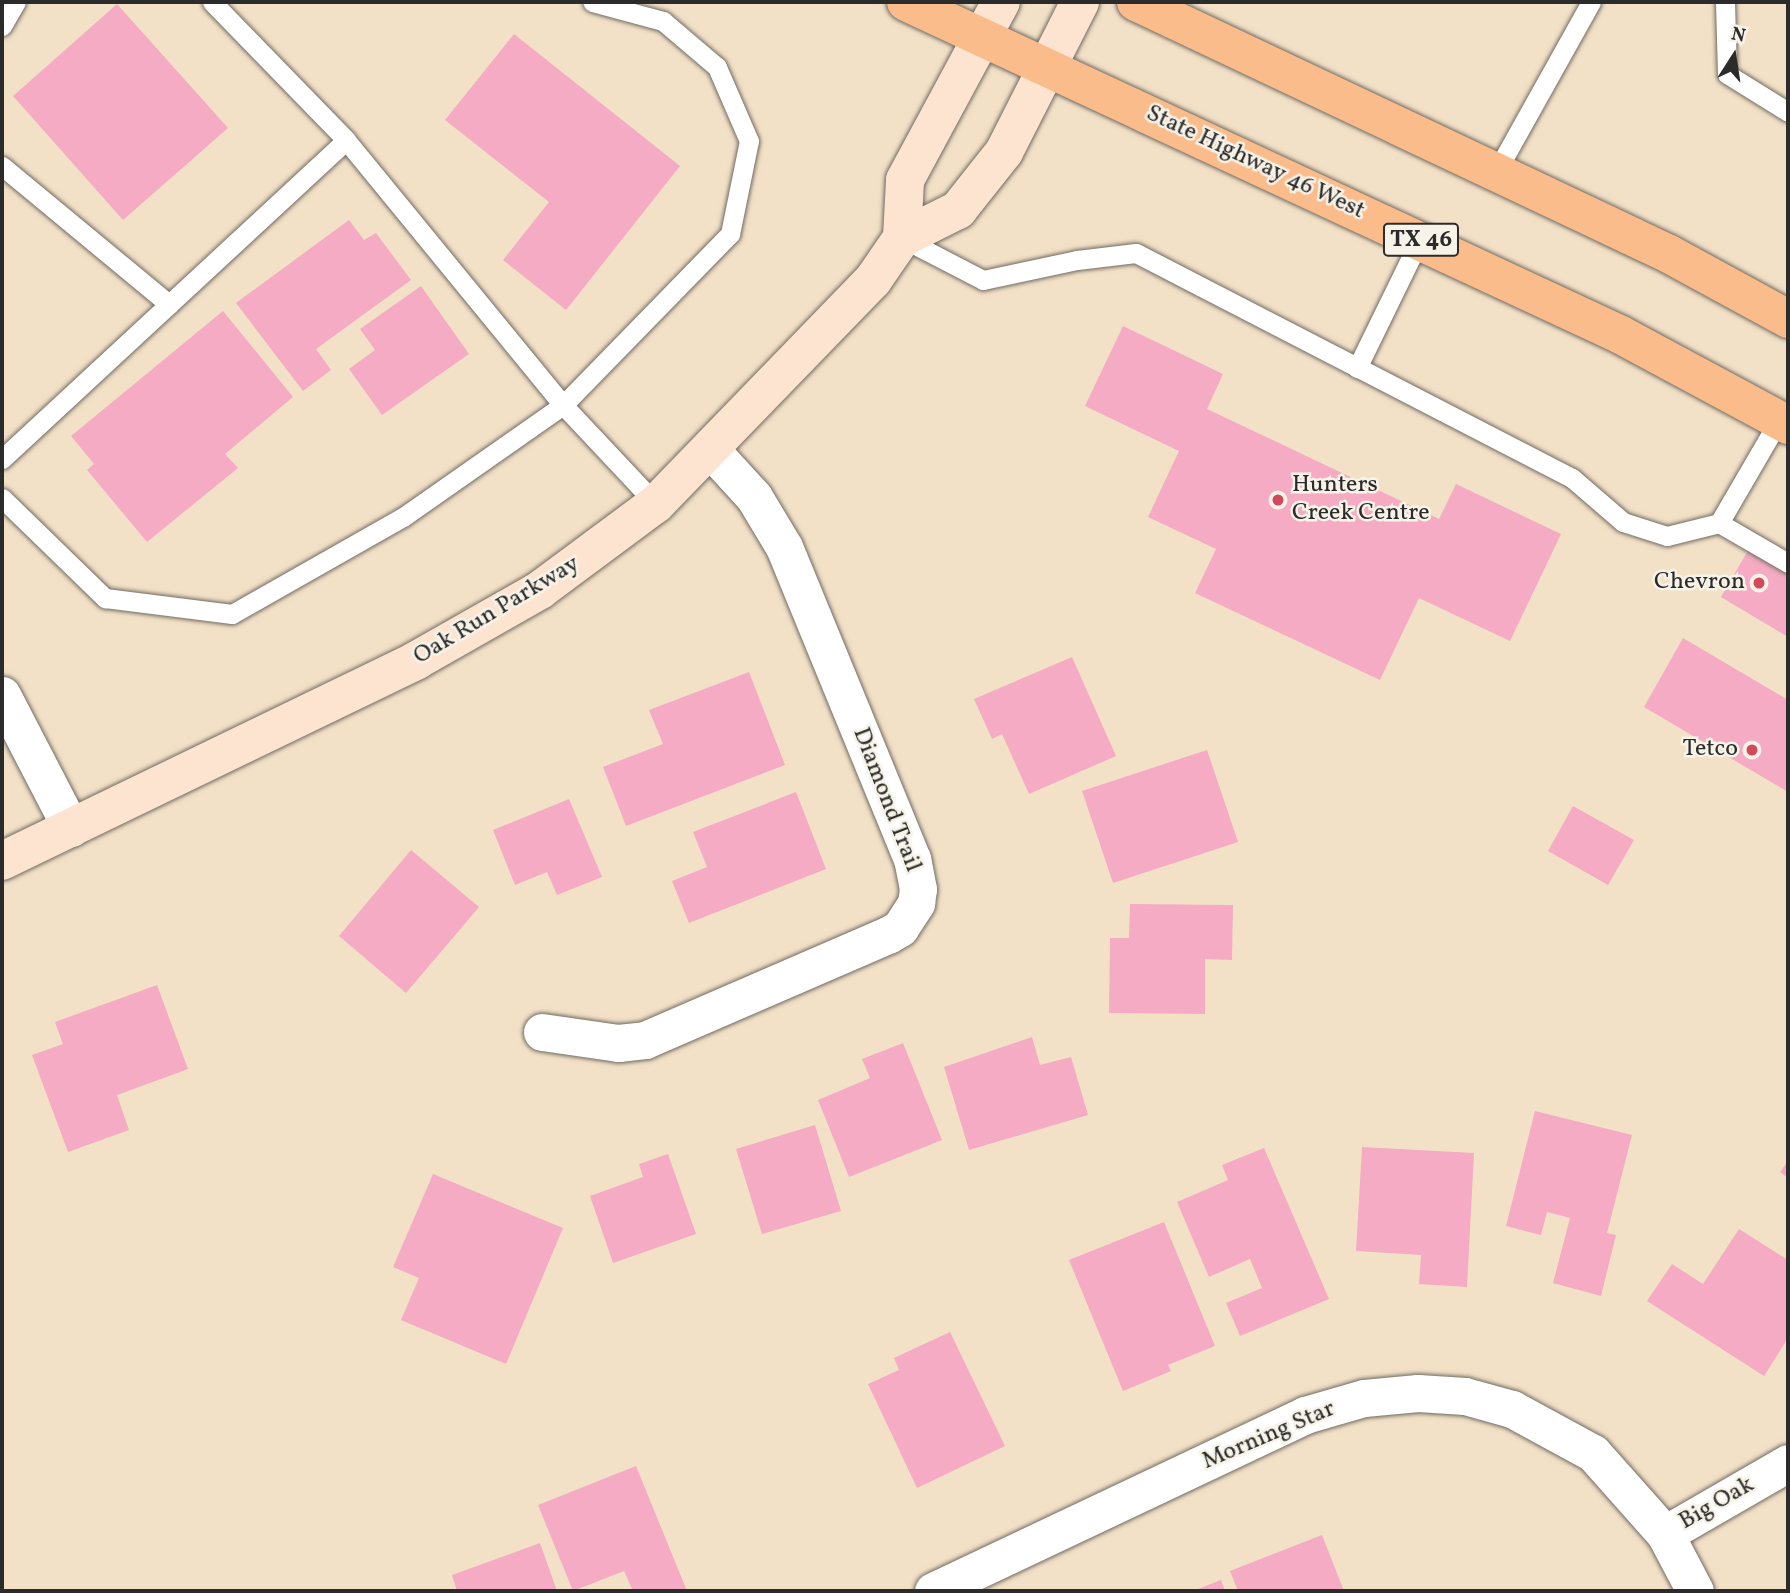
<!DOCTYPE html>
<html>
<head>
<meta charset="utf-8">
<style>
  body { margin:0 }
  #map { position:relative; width:1790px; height:1593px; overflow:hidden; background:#f3e1c7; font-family:Vollkorn,serif }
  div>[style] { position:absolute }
  .building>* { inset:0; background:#f4abc3 }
  .roads { filter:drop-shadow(0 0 2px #716b62) drop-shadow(0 0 2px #716b62) }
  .lane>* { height:19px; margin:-9.5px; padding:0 9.5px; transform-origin:9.5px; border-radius:9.5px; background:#fff }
  .street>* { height:37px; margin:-18.5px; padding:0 18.5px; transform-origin:18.5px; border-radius:18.5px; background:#fff }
  .secondary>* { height:38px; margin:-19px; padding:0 19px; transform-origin:19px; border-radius:19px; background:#fde4d1 }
  .primary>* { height:38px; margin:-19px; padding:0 19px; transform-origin:19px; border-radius:19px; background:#fabc8b }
  .dots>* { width:19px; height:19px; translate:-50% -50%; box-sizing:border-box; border:4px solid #f7f3e8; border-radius:50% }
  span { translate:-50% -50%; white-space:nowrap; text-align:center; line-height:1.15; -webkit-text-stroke:5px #f7f3e8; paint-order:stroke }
  .shield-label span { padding:2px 5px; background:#f7f3e8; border:2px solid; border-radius:5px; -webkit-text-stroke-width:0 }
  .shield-label { font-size:23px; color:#2b2b2b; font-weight:700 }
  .street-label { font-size:24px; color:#2b2b2b }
  .poi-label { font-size:24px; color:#2b2b2b }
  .left { translate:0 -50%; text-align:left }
  .right { translate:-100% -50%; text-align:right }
  .frame { position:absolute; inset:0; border:4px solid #2b2b2b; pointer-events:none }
  .north { position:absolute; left:1699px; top:21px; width:70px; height:70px; -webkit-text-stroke:5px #f7f3e8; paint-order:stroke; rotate:12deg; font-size:19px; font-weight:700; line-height:28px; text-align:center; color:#2b2b2b }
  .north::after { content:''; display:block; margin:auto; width:24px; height:32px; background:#2b2b2b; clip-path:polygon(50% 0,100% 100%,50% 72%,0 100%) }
</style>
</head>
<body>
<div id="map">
  <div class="building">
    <i style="clip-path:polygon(117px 4px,228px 128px,123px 220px,13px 96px)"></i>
    <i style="clip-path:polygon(514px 34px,680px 166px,566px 310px,503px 260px,549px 202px,445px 120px)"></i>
    <i style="clip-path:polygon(349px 220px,364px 240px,376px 233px,411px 280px,316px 349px,331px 370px,303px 391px,236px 303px)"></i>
    <i style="clip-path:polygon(421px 286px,469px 354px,382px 415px,349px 369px,375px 350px,360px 329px)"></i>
    <i style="clip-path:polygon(223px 311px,293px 397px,225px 454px,238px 468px,147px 542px,87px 470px,94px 464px,71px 436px)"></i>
    <i style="clip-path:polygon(1123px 326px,1223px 374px,1207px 409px,1439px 519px,1456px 484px,1561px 534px,1510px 641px,1419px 598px,1380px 680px,1195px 593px,1216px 549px,1148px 517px,1179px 451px,1085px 406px)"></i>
    <i style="clip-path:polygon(1750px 547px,1788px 570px,1788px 637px,1721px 597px)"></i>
    <i style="clip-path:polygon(1683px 638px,1788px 700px,1788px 792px,1644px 707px)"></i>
    <i style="clip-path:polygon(1072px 657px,1116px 756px,1029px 794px,1002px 734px,992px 739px,974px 699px)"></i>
    <i style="clip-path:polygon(749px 672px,785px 765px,626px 826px,603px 767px,663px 744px,649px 710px)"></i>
    <i style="clip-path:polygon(1207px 750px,1238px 842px,1113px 883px,1082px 791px)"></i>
    <i style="clip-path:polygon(796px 792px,826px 869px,689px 923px,672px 881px,707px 867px,693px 832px)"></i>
    <i style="clip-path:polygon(569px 799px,602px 877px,557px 895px,547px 872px,515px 885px,493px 830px)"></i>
    <i style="clip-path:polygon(1573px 806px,1634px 840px,1608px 885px,1548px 851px)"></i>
    <i style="clip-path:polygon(411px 850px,479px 907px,406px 993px,339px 936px)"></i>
    <i style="clip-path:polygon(1130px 904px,1233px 905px,1232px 960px,1205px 959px,1205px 1014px,1109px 1013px,1110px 938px,1129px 938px)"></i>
    <i style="clip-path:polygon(157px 985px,188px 1069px,117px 1095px,129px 1130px,68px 1152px,32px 1055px,63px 1044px,55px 1022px)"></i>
    <i style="clip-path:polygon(1032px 1037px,1040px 1065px,1071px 1057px,1088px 1115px,969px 1150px,944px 1067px)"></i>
    <i style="clip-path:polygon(903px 1043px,942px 1140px,849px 1177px,818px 1100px,870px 1078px,862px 1059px)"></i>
    <i style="clip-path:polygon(1535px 1111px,1632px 1135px,1607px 1233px,1616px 1235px,1601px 1296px,1553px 1283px,1570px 1218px,1547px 1212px,1541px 1235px,1506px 1226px)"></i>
    <i style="clip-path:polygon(815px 1125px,841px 1211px,762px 1234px,736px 1149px)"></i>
    <i style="clip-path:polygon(1362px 1147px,1474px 1153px,1467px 1287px,1419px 1284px,1421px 1255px,1356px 1251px)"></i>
    <i style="clip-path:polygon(1264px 1148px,1329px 1299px,1240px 1336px,1226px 1303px,1262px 1288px,1250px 1259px,1209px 1277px,1177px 1202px,1228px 1180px,1222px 1165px)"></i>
    <i style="clip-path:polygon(668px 1154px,696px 1234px,613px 1263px,590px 1196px,643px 1177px,639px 1164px)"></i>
    <i style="clip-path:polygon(1788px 1161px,1788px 1178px,1780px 1172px)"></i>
    <i style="clip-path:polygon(433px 1174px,563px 1228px,506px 1364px,401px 1320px,419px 1278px,393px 1267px)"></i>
    <i style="clip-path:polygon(1164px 1222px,1215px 1346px,1168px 1365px,1171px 1371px,1123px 1391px,1069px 1260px)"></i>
    <i style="clip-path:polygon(1739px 1229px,1788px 1260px,1788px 1338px,1764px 1376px,1647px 1301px,1672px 1264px,1703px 1284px)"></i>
    <i style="clip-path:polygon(950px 1332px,1005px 1446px,917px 1488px,868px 1384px,899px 1370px,894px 1358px)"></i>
    <i style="clip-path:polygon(636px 1466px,687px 1591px,633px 1591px,624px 1571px,573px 1591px,538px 1505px)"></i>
    <i style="clip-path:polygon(1322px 1535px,1344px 1591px,1238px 1591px,1230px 1571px)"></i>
    <i style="clip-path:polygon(540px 1543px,557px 1591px,457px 1591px,452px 1575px)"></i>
    <i style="clip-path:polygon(1221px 1580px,1225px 1591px,1193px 1591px)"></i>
  </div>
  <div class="roads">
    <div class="lane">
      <i style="left:212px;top:2px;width:192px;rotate:45.8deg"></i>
      <i style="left:346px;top:140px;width:343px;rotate:50.7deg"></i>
      <i style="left:563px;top:405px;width:136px;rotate:46.8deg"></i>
      <i style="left:1725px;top:2px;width:72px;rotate:88.4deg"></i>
      <i style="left:1727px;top:74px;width:72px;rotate:31.9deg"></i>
      <i style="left:2px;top:26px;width:28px;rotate:-60deg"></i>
      <i style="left:2px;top:166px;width:217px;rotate:39.6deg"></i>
      <i style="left:1496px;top:172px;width:195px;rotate:-60.8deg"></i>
      <i style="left:902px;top:238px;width:91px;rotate:27.4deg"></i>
      <i style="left:983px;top:280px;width:96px;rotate:-12deg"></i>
      <i style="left:1077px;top:260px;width:59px;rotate:-6.8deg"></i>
      <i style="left:1136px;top:253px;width:491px;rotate:27.3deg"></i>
      <i style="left:1572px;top:478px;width:67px;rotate:40.8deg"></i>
      <i style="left:1623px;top:522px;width:46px;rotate:17.7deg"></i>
      <i style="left:1667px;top:536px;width:54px;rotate:-14deg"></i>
      <i style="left:1357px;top:368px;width:144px;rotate:-64deg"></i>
      <i style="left:1779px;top:420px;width:119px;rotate:120.2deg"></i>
      <i style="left:1719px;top:523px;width:80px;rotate:30.1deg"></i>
      <i style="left:2px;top:459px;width:469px;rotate:-42.8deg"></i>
      <i style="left:2px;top:498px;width:144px;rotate:44.2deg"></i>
      <i style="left:105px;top:598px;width:128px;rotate:7.2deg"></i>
      <i style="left:232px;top:614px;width:197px;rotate:-29.6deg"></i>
      <i style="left:403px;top:517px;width:195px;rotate:-35deg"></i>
      <i style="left:563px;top:405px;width:239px;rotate:-45.7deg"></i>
      <i style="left:730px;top:234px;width:95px;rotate:-78.5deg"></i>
      <i style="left:749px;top:141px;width:81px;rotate:-113.4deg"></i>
      <i style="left:717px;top:67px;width:71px;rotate:-139.6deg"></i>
      <i style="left:663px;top:21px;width:73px;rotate:-165deg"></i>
    </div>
    <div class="street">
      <i style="left:2px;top:695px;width:150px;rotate:62.6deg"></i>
      <i style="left:542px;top:1032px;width:77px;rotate:8.2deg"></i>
      <i style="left:618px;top:1043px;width:27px;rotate:-6deg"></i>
      <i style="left:645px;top:1040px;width:265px;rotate:-23.4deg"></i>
      <i style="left:888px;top:935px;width:14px;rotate:-30deg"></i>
      <i style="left:900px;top:928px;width:30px;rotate:-57deg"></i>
      <i style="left:916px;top:903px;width:14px;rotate:-82deg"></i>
      <i style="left:918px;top:889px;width:31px;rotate:-101deg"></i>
      <i style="left:912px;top:859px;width:337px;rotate:-112.3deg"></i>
      <i style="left:784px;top:547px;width:58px;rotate:-121deg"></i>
      <i style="left:754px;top:497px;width:65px;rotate:-132.5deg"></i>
      <i style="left:1665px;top:1534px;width:142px;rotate:-30deg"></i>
      <i style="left:933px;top:1591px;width:412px;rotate:-25.3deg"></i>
      <i style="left:1305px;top:1415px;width:61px;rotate:-16.1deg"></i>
      <i style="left:1364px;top:1398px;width:54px;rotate:-5.3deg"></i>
      <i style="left:1418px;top:1393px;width:47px;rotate:3.7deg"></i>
      <i style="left:1465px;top:1396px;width:49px;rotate:15.5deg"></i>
      <i style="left:1512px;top:1409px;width:92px;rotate:28.5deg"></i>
      <i style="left:1593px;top:1453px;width:108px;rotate:48.4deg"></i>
      <i style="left:1665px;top:1534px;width:64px;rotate:62.2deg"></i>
    </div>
    <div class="secondary">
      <i style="left:902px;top:238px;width:58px;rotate:-87deg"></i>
      <i style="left:905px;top:180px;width:202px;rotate:-61.7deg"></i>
      <i style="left:2px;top:861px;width:461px;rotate:-25.8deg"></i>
      <i style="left:417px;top:660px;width:142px;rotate:-29.6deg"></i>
      <i style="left:540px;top:590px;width:144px;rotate:-36.6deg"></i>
      <i style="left:656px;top:504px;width:312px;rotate:-45.9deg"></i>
      <i style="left:873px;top:280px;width:51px;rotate:-55.4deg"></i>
      <i style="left:902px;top:238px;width:63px;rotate:-26.6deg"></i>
      <i style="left:958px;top:210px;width:74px;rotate:-51.6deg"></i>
      <i style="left:1004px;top:152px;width:168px;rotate:-63.1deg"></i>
    </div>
    <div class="primary">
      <i style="left:906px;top:2px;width:789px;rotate:24.97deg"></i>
      <i style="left:1621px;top:335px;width:190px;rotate:28.3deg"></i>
      <i style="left:1136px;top:2px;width:590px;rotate:25.3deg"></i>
      <i style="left:1669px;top:254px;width:136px;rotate:28.6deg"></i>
    </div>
  </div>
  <div class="dots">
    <i style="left:1278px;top:500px;background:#d1495b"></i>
    <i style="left:1759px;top:583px;background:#d1495b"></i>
    <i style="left:1752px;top:750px;background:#d1495b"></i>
  </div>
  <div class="shield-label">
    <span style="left:1421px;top:240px">TX 46</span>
  </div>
  <div class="street-label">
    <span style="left:1255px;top:163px;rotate:25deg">State Highway 46 West</span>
    <span style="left:497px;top:611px;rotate:-31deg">Oak Run Parkway</span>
    <span style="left:886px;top:800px;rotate:69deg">Diamond Trail</span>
    <span style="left:1269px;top:1436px;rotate:-23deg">Morning Star</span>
    <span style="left:1717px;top:1504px;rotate:-30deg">Big Oak</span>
  </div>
  <div class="poi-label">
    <span class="left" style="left:1292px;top:500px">Hunters<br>Creek Centre</span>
    <span class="right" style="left:1745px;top:583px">Chevron</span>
    <span class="right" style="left:1738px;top:750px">Tetco</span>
  </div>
  <div class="frame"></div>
  <div class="north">N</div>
</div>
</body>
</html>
